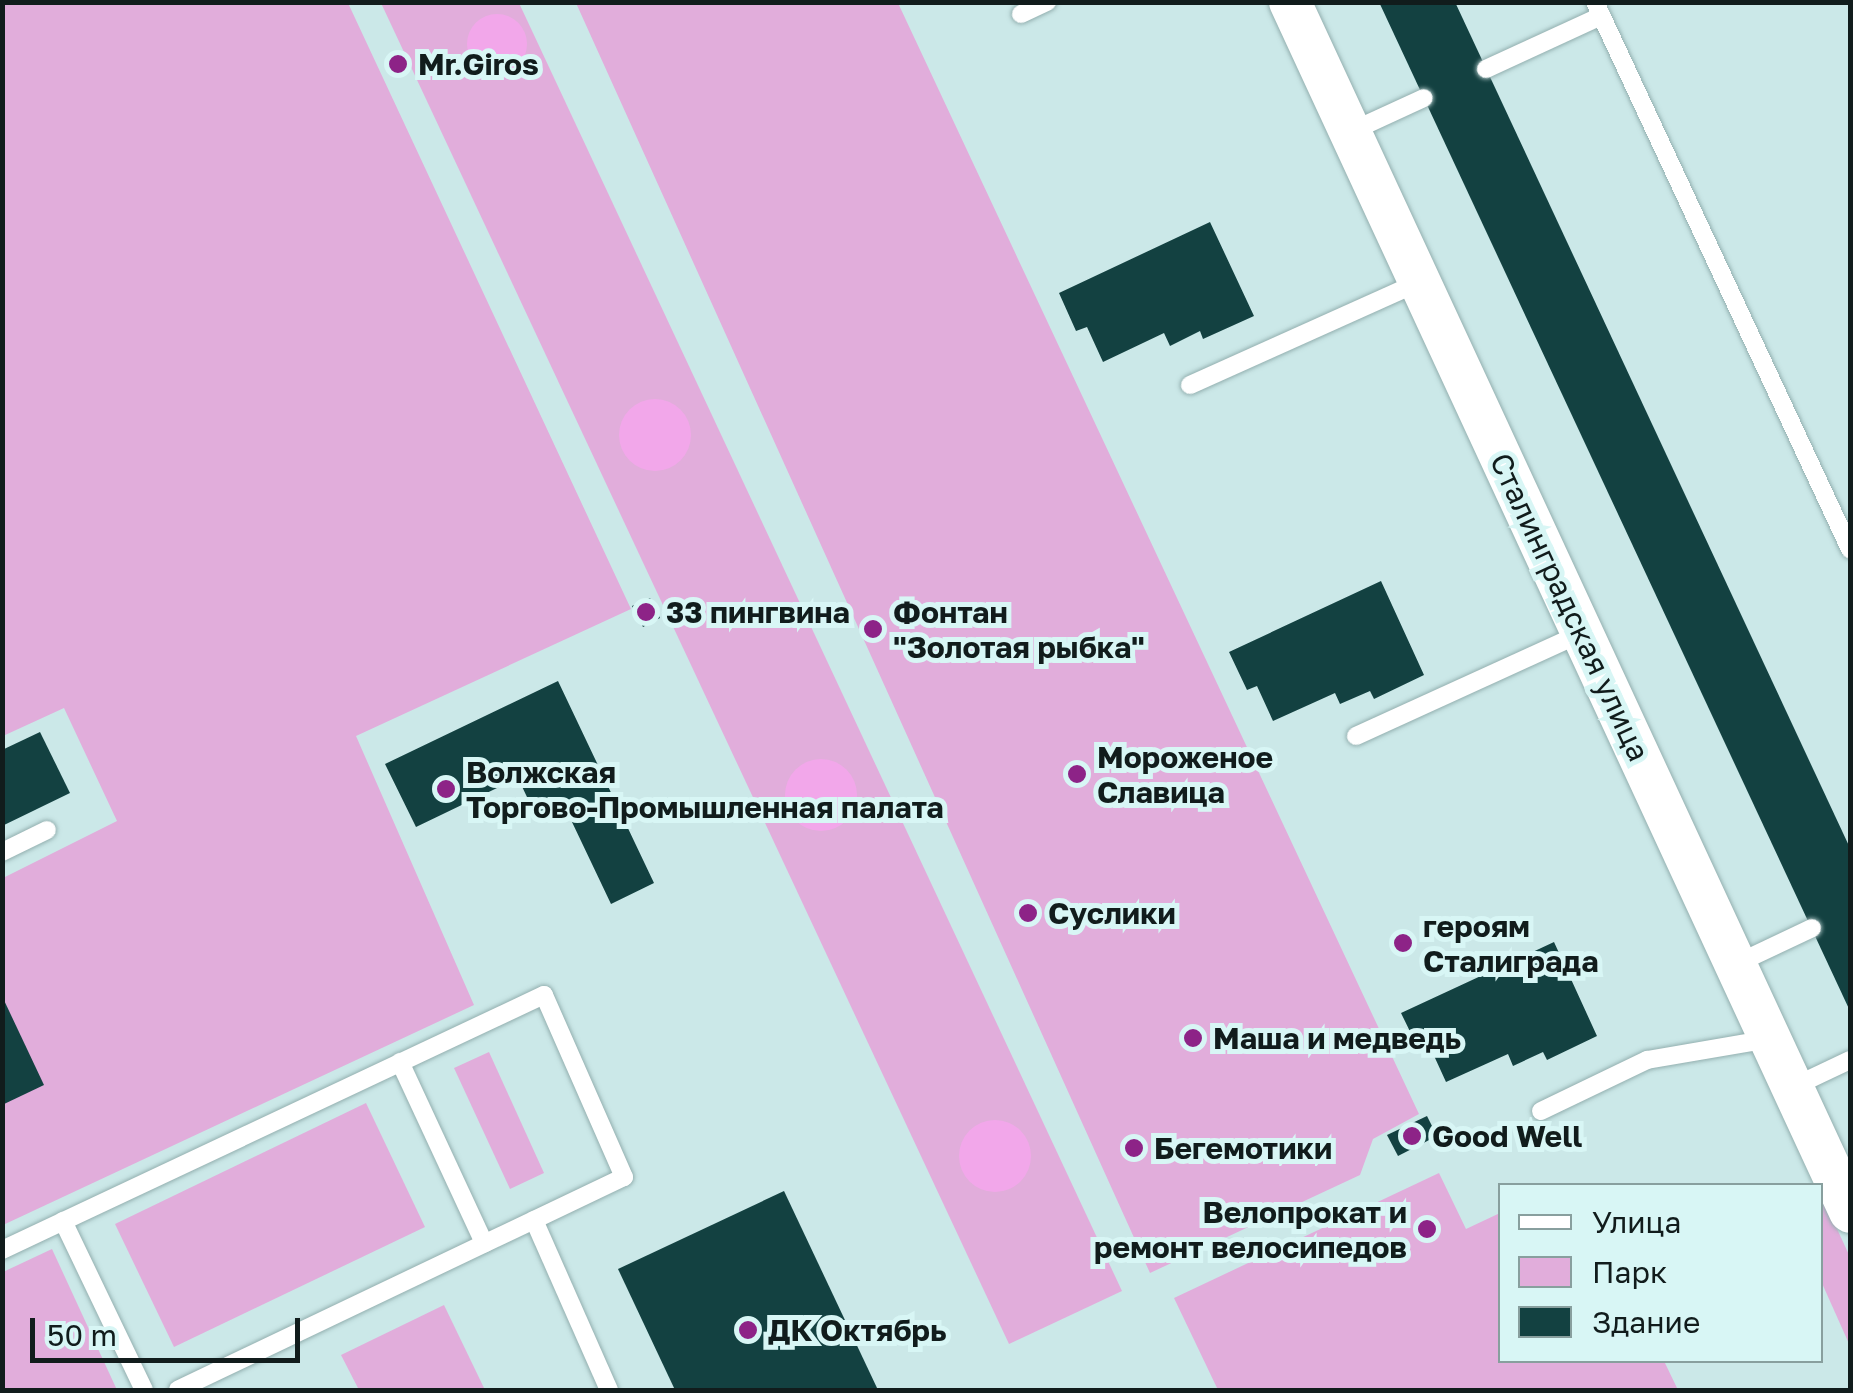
<!DOCTYPE html>
<html>
<head>
<meta charset="utf-8">
<style>
  body { margin:0 }
  #map { position:relative; width:1853px; height:1393px; overflow:hidden; background:#cbe8e8; font-family:"Golos Text",sans-serif }
  div>[style] { position:absolute }
  .green>* { inset:0; background:#e1addb }
  .water>* { inset:0; background:#f2a7ea }
  .round { border-radius:50% }
  .building>* { inset:0; background:#134141 }
  .roads { filter:drop-shadow(0 0 2px #93afaf) drop-shadow(0 0 2px #93afaf) }
  .service>* { height:18px; margin:-9px; padding:0 9px; transform-origin:9px; border-radius:9px; background:#fff }
  .tertiary>* { height:42px; margin:-21px; padding:0 21px; transform-origin:21px; border-radius:21px; background:#fff }
  .dots>* { width:28px; height:28px; translate:-50% -50%; box-sizing:border-box; border:5px solid #d8f6f5; border-radius:50% }
  span { translate:-50% -50%; white-space:nowrap; text-align:center; line-height:1.15; -webkit-text-stroke:10px #d8f6f5; paint-order:stroke }
  .poi-label { font-size:30px; color:#111c1c; font-weight:700 }
  .left { translate:0 -50%; text-align:left }
  .right { translate:-100% -50%; text-align:right }
  .street-label { font-size:30px; color:#111c1c }
  .frame { position:absolute; inset:0; border:5px solid #111c1c; pointer-events:none }
  .legend { position:absolute; left:1498px; top:1183px; width:325px; height:180px; box-sizing:border-box; background:#d8f6f5; border:2px solid #889f9e; margin:0; padding:12px 18px; list-style:none; font-size:30px; color:#111c1c }
  .legend li { display:flex; align-items:center; gap:20px; height:50px }
  .legend b { width:50px; border:2px solid #889f9e }
  .scale { position:absolute; left:30px; top:1318px; width:270px; height:45px; box-sizing:border-box; border:5px solid #111c1c; border-top:0; padding-left:12px; font-size:30px; line-height:35px; white-space:nowrap; color:#111c1c; -webkit-text-stroke:8px #d8f6f5; paint-order:stroke }
</style>
</head>
<body>
<div id="map">
  <div class="green">
    <i style="clip-path:polygon(3px 3px,348px 3px,631px 609px,356px 736px,474px 1005px,3px 1225px,3px 878px,117px 821px,64px 708px,3px 736px)"></i>
    <i style="clip-path:polygon(381px 3px,519px 3px,1122px 1291px,1009px 1344px)"></i>
    <i style="clip-path:polygon(576px 3px,898px 3px,1419px 1114px,1373px 1139px,1360px 1175px,1150px 1273px)"></i>
    <i style="clip-path:polygon(489px 1052px,544px 1173px,510px 1189px,454px 1068px)"></i>
    <i style="clip-path:polygon(366px 1103px,425px 1227px,174px 1347px,115px 1224px)"></i>
    <i style="clip-path:polygon(1439px 1173px,1466px 1229px,1500px 1213px,1500px 1360px,1664px 1361px,1678px 1390px,1218px 1390px,1174px 1298px)"></i>
    <i style="clip-path:polygon(1820px 1192px,1850px 1257px,1850px 1346px,1821px 1281px)"></i>
    <i style="clip-path:polygon(52px 1249px,117px 1390px,3px 1390px,3px 1272px)"></i>
    <i style="clip-path:polygon(444px 1305px,485px 1390px,359px 1390px,341px 1355px)"></i>
  </div>
  <div class="water">
    <i class="round" style="left:467px;top:14px;width:60px;height:60px"></i>
    <i class="round" style="left:619px;top:399px;width:72px;height:72px"></i>
    <i class="round" style="left:785px;top:759px;width:72px;height:72px"></i>
    <i class="round" style="left:959px;top:1120px;width:72px;height:72px"></i>
  </div>
  <div class="building">
    <i style="clip-path:polygon(1379px 2px,1455px 2px,1850px 848px,1850px 1011px)"></i>
    <i style="clip-path:polygon(1210px 222px,1254px 316px,1203px 339px,1200px 331px,1170px 346px,1164px 333px,1103px 362px,1087px 327px,1076px 331px,1059px 293px)"></i>
    <i style="clip-path:polygon(1381px 581px,1424px 675px,1374px 699px,1370px 691px,1340px 704px,1335px 693px,1273px 721px,1257px 686px,1247px 690px,1229px 652px)"></i>
    <i style="clip-path:polygon(650px 598px,660px 618px,643px 627px,632px 606px)"></i>
    <i style="clip-path:polygon(558px 681px,654px 883px,611px 904px,562px 801px,535px 814px,518px 778px,416px 827px,385px 764px)"></i>
    <i style="clip-path:polygon(40px 732px,70px 793px,2px 826px,2px 750px)"></i>
    <i style="clip-path:polygon(1554px 942px,1597px 1036px,1547px 1060px,1543px 1052px,1513px 1066px,1508px 1054px,1446px 1082px,1430px 1047px,1420px 1052px,1401px 1013px)"></i>
    <i style="clip-path:polygon(2px 996px,44px 1085px,2px 1105px)"></i>
    <i style="clip-path:polygon(1427px 1116px,1437px 1136px,1398px 1156px,1387px 1135px)"></i>
    <i style="clip-path:polygon(784px 1191px,878px 1390px,675px 1390px,618px 1269px)"></i>
  </div>
  <div class="roads">
    <div class="service">
      <i style="left:1595px;top:2px;width:604px;rotate:65.01deg"></i>
      <i style="left:1021px;top:14px;width:29px;rotate:-25deg"></i>
      <i style="left:1486px;top:69px;width:127px;rotate:-24.7deg"></i>
      <i style="left:1350px;top:132px;width:81px;rotate:-24.7deg"></i>
      <i style="left:1190px;top:385px;width:251px;rotate:-24.2deg"></i>
      <i style="left:1356px;top:736px;width:248px;rotate:-24.5deg"></i>
      <i style="left:2px;top:852px;width:50px;rotate:-26.1deg"></i>
      <i style="left:1736px;top:964px;width:84px;rotate:-25.3deg"></i>
      <i style="left:400px;top:1062px;width:200px;rotate:65.1deg"></i>
      <i style="left:1793px;top:1087px;width:63px;rotate:-25.3deg"></i>
      <i style="left:1541px;top:1111px;width:118px;rotate:-25.7deg"></i>
      <i style="left:1647px;top:1060px;width:125px;rotate:-9.7deg"></i>
      <i style="left:534px;top:1220px;width:186px;rotate:66.2deg"></i>
      <i style="left:63px;top:1221px;width:187px;rotate:64.4deg"></i>
      <i style="left:2px;top:1250px;width:599px;rotate:-25.2deg"></i>
      <i style="left:544px;top:995px;width:199px;rotate:66.3deg"></i>
      <i style="left:624px;top:1177px;width:494px;rotate:154.5deg"></i>
    </div>
    <div class="tertiary">
      <i style="left:1290px;top:2px;width:1333px;rotate:65.16deg"></i>
    </div>
  </div>
  <div class="dots">
    <i style="left:398px;top:64px;background:#8d2387"></i>
    <i style="left:646px;top:612px;background:#8d2387"></i>
    <i style="left:873px;top:629px;background:#8d2387"></i>
    <i style="left:1077px;top:774px;background:#8d2387"></i>
    <i style="left:446px;top:789px;background:#8d2387"></i>
    <i style="left:1028px;top:913px;background:#8d2387"></i>
    <i style="left:1403px;top:943px;background:#8d2387"></i>
    <i style="left:1193px;top:1038px;background:#8d2387"></i>
    <i style="left:1412px;top:1136px;background:#8d2387"></i>
    <i style="left:1134px;top:1148px;background:#8d2387"></i>
    <i style="left:1427px;top:1229px;background:#8d2387"></i>
    <i style="left:748px;top:1330px;background:#8d2387"></i>
  </div>
  <div class="poi-label">
    <span class="left" style="left:418px;top:64px">Mr.Giros</span>
    <span class="left" style="left:666px;top:612px">33 пингвина</span>
    <span class="left" style="left:893px;top:629px">Фонтан<br>"Золотая рыбка"</span>
    <span class="left" style="left:1097px;top:774px">Мороженое<br>Славица</span>
    <span class="left" style="left:466px;top:789px">Волжская<br>Торгово-Промышленная палата</span>
    <span class="left" style="left:1048px;top:913px">Суслики</span>
    <span class="left" style="left:1423px;top:943px">героям<br>Сталиграда</span>
    <span class="left" style="left:1213px;top:1038px">Маша и медведь</span>
    <span class="left" style="left:1432px;top:1136px">Good Well</span>
    <span class="left" style="left:1154px;top:1148px">Бегемотики</span>
    <span class="right" style="left:1407px;top:1229px">Велопрокат и<br>ремонт велосипедов</span>
    <span class="left" style="left:768px;top:1330px">ДК Октябрь</span>
  </div>
  <div class="street-label">
    <span style="left:1570px;top:607px;rotate:65deg">Сталинградская улица</span>
  </div>
  <div class="frame"></div>
  <ul class="legend">
  <li><b style="height:12px;background:#fff"></b>Улица</li>
  <li><b style="height:28px;background:#e1addb"></b>Парк</li>
  <li><b style="height:28px;background:#134141"></b>Здание</li>
  </ul>
  <div class="scale">50 m</div>
</div>
</body>
</html>
